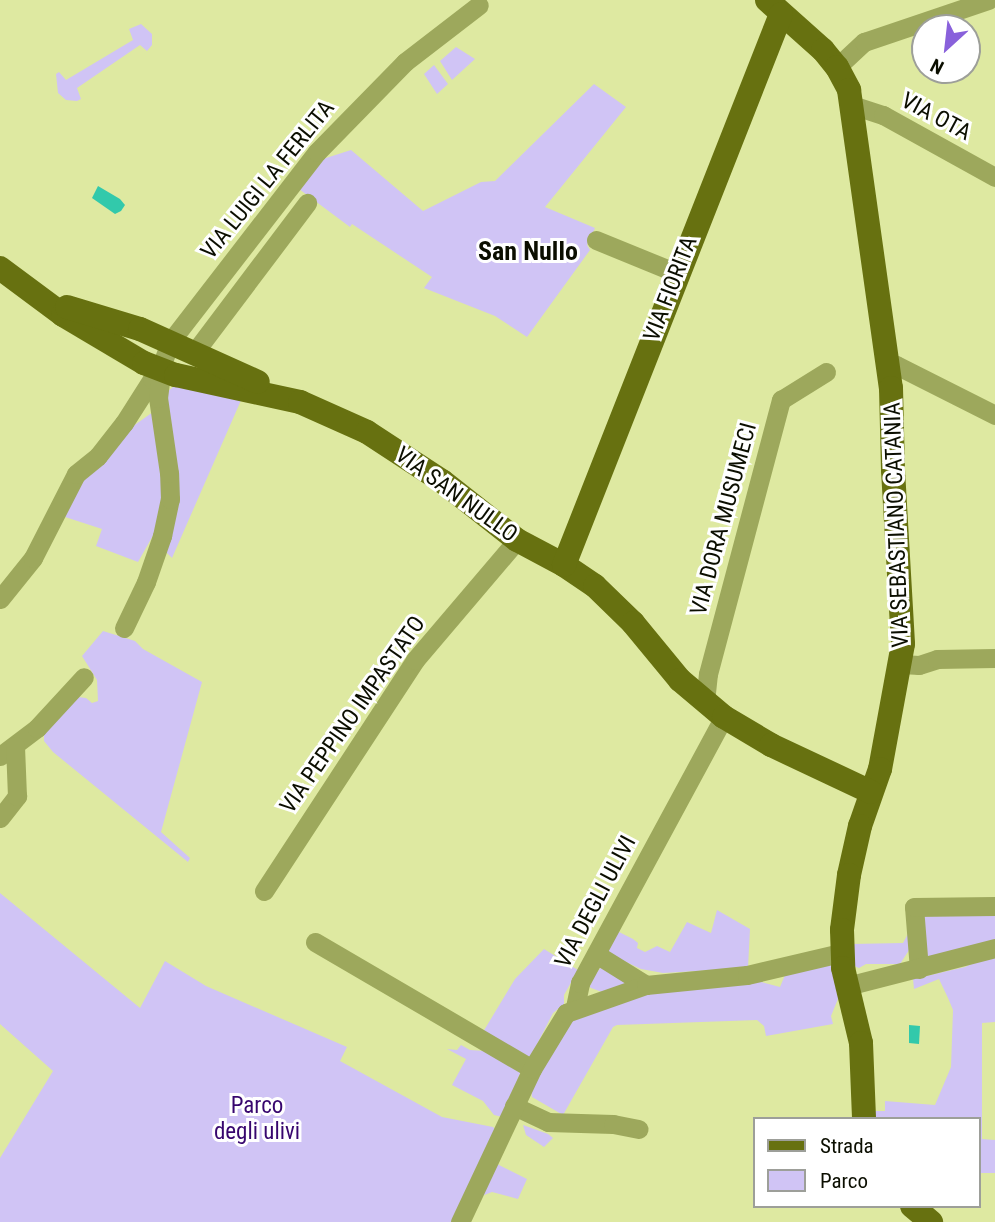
<!DOCTYPE html>
<html>
<head>
<meta charset="utf-8">
<style>
  body { margin:0 }
  #map { position:relative; width:995px; height:1222px; overflow:hidden; background:#dee9a1; font-family:"Roboto Condensed",sans-serif }
  div>[style] { position:absolute }
  .green>* { inset:0; background:#d0c4f5 }
  .water>* { inset:0; background:#32c9ab }
  .minor>* { height:19px; margin:-9.5px; padding:0 9.5px; transform-origin:9.5px; border-radius:9.5px; background:#9da85c }
  .major>* { height:24px; margin:-12px; padding:0 12px; transform-origin:12px; border-radius:12px; background:#677110 }
  span { translate:-50% -50%; white-space:nowrap; text-align:center; line-height:1.15; -webkit-text-stroke:6px #fff; paint-order:stroke }
  .street-label { font-size:23px; color:#0b0e00 }
  .park-label { font-size:23px; color:#37066e }
  .quarter-label { font-size:26px; color:#0b0e00; font-weight:700 }
  .legend { position:absolute; left:753px; top:1117px; width:228px; height:91px; box-sizing:border-box; background:#fff; border:2px solid #9d9f99; margin:0; padding:9px 12px; list-style:none; font-size:21px; color:#0b0e00 }
  .legend li { display:flex; align-items:center; gap:14px; height:35px }
  .legend b { width:35px; border:2px solid #9d9f99 }
  .north { position:absolute; left:911px; top:14px; width:70px; height:70px; box-sizing:border-box; background:#fff; border:2px solid #9d9f99; border-radius:50%; rotate:207deg; font-size:19px; font-weight:700; line-height:28px; text-align:center; color:#0b0e00 }
  .north::after { content:''; display:block; margin:auto; width:24px; height:32px; background:#8961db; clip-path:polygon(50% 0,100% 100%,50% 72%,0 100%) }
</style>
</head>
<body>
<div id="map">
  <div class="green">
    <i style="clip-path:polygon(141px 24px,152px 34px,152px 45px,147px 51px,140px 45px,77px 88px,81px 99px,77px 101px,66px 100px,58px 93px,56px 74px,59px 72px,66px 80px,133px 40px,129px 29px)"></i>
    <i style="clip-path:polygon(456px 47px,475px 59px,452px 80px,440px 61px)"></i>
    <i style="clip-path:polygon(434px 65px,448px 84px,437px 94px,424px 74px)"></i>
    <i style="clip-path:polygon(594px 84px,626px 107px,545px 207px,595px 228px,587px 245px,590px 250px,527px 337px,495px 316px,424px 288px,432px 277px,352px 224px,350px 227px,299px 189px,323px 159px,351px 150px,423px 211px,481px 182px,495px 181px)"></i>
    <i style="clip-path:polygon(177px 384px,242px 398px,172px 558px,166px 552px,167px 398px,168px 391px)"></i>
    <i style="clip-path:polygon(153px 412px,164px 490px,155px 532px,138px 562px,96px 546px,102px 529px,62px 516px,85px 475px,129px 429px)"></i>
    <i style="clip-path:polygon(103px 631px,135px 641px,143px 649px,202px 682px,161px 832px,190px 858px,188px 862px,53px 752px,44px 741px,44px 732px,78px 697px,86px 698px,92px 703px,98px 701px,97px 680px,82px 656px)"></i>
    <i style="clip-path:polygon(0 893px,140px 1008px,165px 961px,206px 986px,347px 1047px,340px 1061px,442px 1117px,493px 1127px,497px 1131px,455px 1222px,0 1222px,0 1158px,53px 1071px,0 1024px)"></i>
    <i style="clip-path:polygon(717px 910px,750px 929px,748px 968px,663px 973px,641px 969px,607px 953px,617px 931px,633px 939px,638px 943px,637px 948px,645px 952px,657px 946px,670px 952px,687px 922px,711px 933px)"></i>
    <i style="clip-path:polygon(995px 912px,995px 941px,927px 961px,922px 914px)"></i>
    <i style="clip-path:polygon(910px 930px,911px 947px,900px 964px,866px 964px,859px 968px,852px 965px,851px 944px,903px 943px)"></i>
    <i style="clip-path:polygon(544px 949px,578px 970px,564px 995px,564px 1004px,553px 1013px,530px 1058px,483px 1032px,515px 979px)"></i>
    <i style="clip-path:polygon(995px 953px,995px 1022px,982px 1023px,982px 1139px,995px 1140px,995px 1173px,979px 1173px,979px 1119px,875px 1119px,875px 1111px,885px 1111px,885px 1101px,935px 1105px,951px 1067px,953px 1010px,948px 998px,939px 979px,914px 989px,913px 979px,965px 967px)"></i>
    <i style="clip-path:polygon(836px 964px,840px 994px,831px 1016px,833px 1024px,766px 1036px,764px 1026px,757px 1020px,617px 1025px,613px 1027px,563px 1115px,532px 1097px,531px 1089px,569px 1022px,639px 994px,754px 980px,780px 987px,787px 970px)"></i>
    <i style="clip-path:polygon(602px 966px,623px 977px,625px 984px,602px 992px,591px 988px,587px 984px)"></i>
    <i style="clip-path:polygon(461px 1045px,470px 1050px,485px 1051px,521px 1071px,503px 1117px,494px 1115px,483px 1101px,452px 1085px,466px 1059px,447px 1049px,457px 1050px)"></i>
    <i style="clip-path:polygon(523px 1125px,548px 1134px,553px 1138px,544px 1147px,526px 1135px)"></i>
    <i style="clip-path:polygon(495px 1163px,527px 1179px,518px 1199px,492px 1192px,479px 1197px)"></i>
  </div>
  <div class="water">
    <i style="clip-path:polygon(98px 186px,120px 199px,125px 205px,121px 211px,115px 214px,92px 198px)"></i>
    <i style="clip-path:polygon(909px 1025px,920px 1026px,919px 1044px,909px 1043px)"></i>
  </div>
  <div class="minor">
    <i style="left:837px;top:67px;width:37px;rotate:-43deg"></i>
    <i style="left:864px;top:42px;width:131px;rotate:-18.7deg"></i>
    <i style="left:852px;top:105px;width:33px;rotate:18deg"></i>
    <i style="left:883px;top:115px;width:128px;rotate:29deg"></i>
    <i style="left:596px;top:240px;width:87px;rotate:22.2deg"></i>
    <i style="left:194px;top:353px;width:188px;rotate:-53deg"></i>
    <i style="left:889px;top:365px;width:7px"></i>
    <i style="left:896px;top:365px;width:111px;rotate:26.8deg"></i>
    <i style="left:0;top:599px;width:53px;rotate:-51.2deg"></i>
    <i style="left:33px;top:558px;width:94px;rotate:-62.9deg"></i>
    <i style="left:76px;top:474px;width:28px;rotate:-39deg"></i>
    <i style="left:98px;top:456px;width:42px;rotate:-51.8deg"></i>
    <i style="left:124px;top:423px;width:52px;rotate:-57.5deg"></i>
    <i style="left:152px;top:379px;width:12px;rotate:-42deg"></i>
    <i style="left:124px;top:628px;width:51px;rotate:-64.4deg"></i>
    <i style="left:146px;top:582px;width:49px;rotate:-70.8deg"></i>
    <i style="left:162px;top:536px;width:38px;rotate:-78deg"></i>
    <i style="left:170px;top:499px;width:26px;rotate:-92deg"></i>
    <i style="left:169px;top:473px;width:76px;rotate:-98.3deg"></i>
    <i style="left:158px;top:398px;width:34px;rotate:-83deg"></i>
    <i style="left:162px;top:364px;width:23px;rotate:-70deg"></i>
    <i style="left:170px;top:342px;width:240px;rotate:-52.3deg"></i>
    <i style="left:317px;top:152px;width:126px;rotate:-45.6deg"></i>
    <i style="left:405px;top:62px;width:93px;rotate:-37.6deg"></i>
    <i style="left:901px;top:664px;width:18px;rotate:3deg"></i>
    <i style="left:919px;top:665px;width:19px;rotate:-18deg"></i>
    <i style="left:937px;top:659px;width:58px;rotate:-1deg"></i>
    <i style="left:705px;top:702px;width:28px;rotate:-84deg"></i>
    <i style="left:708px;top:674px;width:284px;rotate:-75.1deg"></i>
    <i style="left:781px;top:400px;width:53px;rotate:-31.9deg"></i>
    <i style="left:0;top:756px;width:46px;rotate:-37.1deg"></i>
    <i style="left:37px;top:728px;width:69px;rotate:-47.3deg"></i>
    <i style="left:0;top:818px;width:28px;rotate:-52deg"></i>
    <i style="left:17px;top:796px;width:50px;rotate:-92.3deg"></i>
    <i style="left:264px;top:891px;width:276px;rotate:-56.8deg"></i>
    <i style="left:415px;top:660px;width:157px;rotate:-49.6deg"></i>
    <i style="left:315px;top:942px;width:251px;rotate:30.3deg"></i>
    <i style="left:596px;top:954px;width:59px;rotate:31.8deg"></i>
    <i style="left:919px;top:969px;width:62px;rotate:-94.6deg"></i>
    <i style="left:914px;top:907px;width:81px;rotate:-0.7deg"></i>
    <i style="left:847px;top:986px;width:153px;rotate:-14.4deg"></i>
    <i style="left:575px;top:1007px;width:25px;rotate:-78deg"></i>
    <i style="left:580px;top:983px;width:302px;rotate:-61.6deg"></i>
    <i style="left:514px;top:1106px;width:38px;rotate:25deg"></i>
    <i style="left:548px;top:1122px;width:65px;rotate:1.8deg"></i>
    <i style="left:613px;top:1124px;width:26px;rotate:11deg"></i>
    <i style="left:460px;top:1222px;width:169px;rotate:-64.8deg"></i>
    <i style="left:532px;top:1069px;width:66px;rotate:-58.7deg"></i>
    <i style="left:566px;top:1013px;width:85px;rotate:-19.3deg"></i>
    <i style="left:646px;top:985px;width:101px;rotate:-5.7deg"></i>
    <i style="left:747px;top:975px;width:97px;rotate:-13.2deg"></i>
  </div>
  <div class="major">
    <i style="left:767px;top:0;width:75px;rotate:41.8deg"></i>
    <i style="left:823px;top:50px;width:22px;rotate:51deg"></i>
    <i style="left:837px;top:67px;width:26px;rotate:62deg"></i>
    <i style="left:849px;top:90px;width:301px;rotate:82deg"></i>
    <i style="left:891px;top:388px;width:82px;rotate:88.6deg"></i>
    <i style="left:893px;top:470px;width:174px;rotate:86.7deg"></i>
    <i style="left:903px;top:644px;width:127px;rotate:100.4deg"></i>
    <i style="left:880px;top:769px;width:60px;rotate:109.3deg"></i>
    <i style="left:860px;top:826px;width:50px;rotate:102.7deg"></i>
    <i style="left:849px;top:875px;width:55px;rotate:97.3deg"></i>
    <i style="left:842px;top:930px;width:38px;rotate:88deg"></i>
    <i style="left:843px;top:968px;width:77px;rotate:76.5deg"></i>
    <i style="left:861px;top:1043px;width:76px;rotate:87.7deg"></i>
    <i style="left:0;top:268px;width:79px;rotate:36.7deg"></i>
    <i style="left:63px;top:315px;width:94px;rotate:30.7deg"></i>
    <i style="left:144px;top:363px;width:34px;rotate:21deg"></i>
    <i style="left:176px;top:375px;width:127px;rotate:12.3deg"></i>
    <i style="left:300px;top:402px;width:73px;rotate:24.1deg"></i>
    <i style="left:367px;top:432px;width:90px;rotate:33.2deg"></i>
    <i style="left:442px;top:481px;width:95px;rotate:38.2deg"></i>
    <i style="left:517px;top:540px;width:53px;rotate:28deg"></i>
    <i style="left:564px;top:565px;width:37px;rotate:34deg"></i>
    <i style="left:595px;top:586px;width:53px;rotate:44.2deg"></i>
    <i style="left:633px;top:623px;width:74px;rotate:50.5deg"></i>
    <i style="left:680px;top:680px;width:57px;rotate:40.1deg"></i>
    <i style="left:724px;top:717px;width:55px;rotate:30.8deg"></i>
    <i style="left:771px;top:745px;width:110px;rotate:25.2deg"></i>
    <i style="left:67px;top:307px;width:76px;rotate:16.8deg"></i>
    <i style="left:140px;top:329px;width:129px;rotate:24.2deg"></i>
    <i style="left:564px;top:565px;width:592px;rotate:-68.5deg"></i>
    <i style="left:912px;top:1206px;width:25px;rotate:40deg"></i>
  </div>
  <div class="street-label">
    <span style="left:936px;top:117px;rotate:28deg">VIA OTA</span>
    <span style="left:268px;top:180px;rotate:-51deg">VIA LUIGI LA FERLITA</span>
    <span style="left:671px;top:289px;rotate:-69deg">VIA FIORITA</span>
    <span style="left:456px;top:495px;rotate:36deg">VIA SAN NULLO</span>
    <span style="left:724px;top:519px;rotate:-75deg">VIA DORA MUSUMECI</span>
    <span style="left:897px;top:525px;rotate:-92deg">VIA SEBASTIANO CATANIA</span>
    <span style="left:353px;top:715px;rotate:-55deg">VIA PEPPINO IMPASTATO</span>
    <span style="left:596px;top:902px;rotate:-62deg">VIA DEGLI ULIVI</span>
  </div>
  <div class="park-label">
    <span style="left:257px;top:1119px">Parco<br>degli ulivi</span>
  </div>
  <div class="quarter-label">
    <span style="left:528px;top:252px">San Nullo</span>
  </div>
  <ul class="legend">
  <li><b style="height:9px;background:#677110"></b>Strada</li>
  <li><b style="height:19px;background:#d0c4f5"></b>Parco</li>
  </ul>
  <div class="north">N</div>
</div>
</body>
</html>
